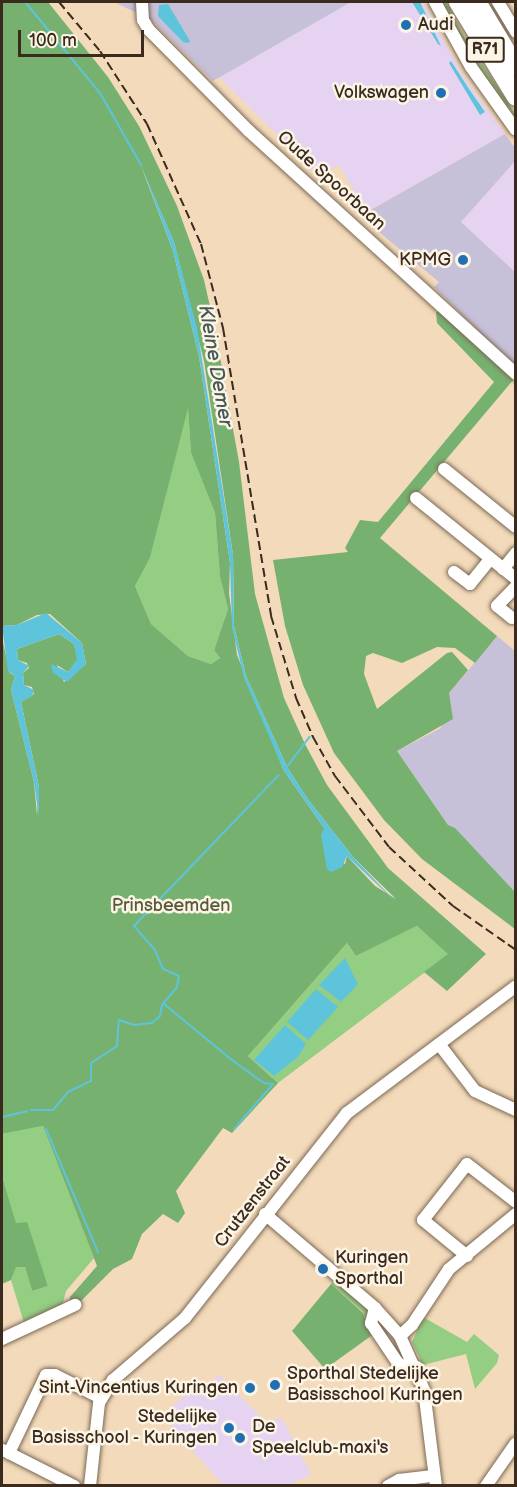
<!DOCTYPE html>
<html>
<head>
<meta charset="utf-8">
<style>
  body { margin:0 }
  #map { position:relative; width:517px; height:1487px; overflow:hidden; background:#f3daba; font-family:"Balsamiq Sans",sans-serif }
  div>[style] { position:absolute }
  .built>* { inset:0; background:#e5d3f1 }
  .industrial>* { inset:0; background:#c7c0d9 }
  .green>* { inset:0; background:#94ce82 }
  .forest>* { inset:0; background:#77b170 }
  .water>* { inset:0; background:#5ec4db }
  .stream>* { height:2px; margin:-1px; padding:0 1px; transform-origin:1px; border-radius:1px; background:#5ec4db }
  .roads { filter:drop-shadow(0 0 2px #7b6855) drop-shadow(0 0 2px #7b6855) }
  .minor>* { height:12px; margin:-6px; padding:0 6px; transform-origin:6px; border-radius:6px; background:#fff }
  .highway>* { height:18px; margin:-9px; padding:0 9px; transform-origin:9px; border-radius:9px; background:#fff }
  .rail>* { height:2px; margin-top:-1px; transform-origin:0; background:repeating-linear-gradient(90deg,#3b2a1e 0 9px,transparent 0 13.5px) }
  .dots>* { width:16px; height:16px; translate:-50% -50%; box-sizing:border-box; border:3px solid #fcf5e5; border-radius:50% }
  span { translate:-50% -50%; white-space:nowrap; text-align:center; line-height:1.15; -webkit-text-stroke:5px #fcf5e5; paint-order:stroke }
  .shield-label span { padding:2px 4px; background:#fcf5e5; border:2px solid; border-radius:4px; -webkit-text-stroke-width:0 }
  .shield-label { font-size:16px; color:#3b2a1e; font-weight:700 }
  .poi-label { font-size:18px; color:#3b2a1e }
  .left { translate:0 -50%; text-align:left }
  .right { translate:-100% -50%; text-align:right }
  .street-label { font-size:18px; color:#3b2a1e }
  .park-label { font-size:18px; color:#565b3c }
  .water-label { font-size:20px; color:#465857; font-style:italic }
  .frame { position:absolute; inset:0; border:3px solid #3b2a1e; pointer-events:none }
  .scale { position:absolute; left:18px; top:30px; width:126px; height:27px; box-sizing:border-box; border:3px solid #3b2a1e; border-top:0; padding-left:8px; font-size:18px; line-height:21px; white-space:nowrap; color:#3b2a1e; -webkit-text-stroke:4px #fcf5e5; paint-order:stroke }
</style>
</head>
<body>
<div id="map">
  <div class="built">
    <i style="clip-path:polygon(351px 2px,423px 2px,463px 76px,505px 134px,366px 212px,339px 165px,319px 176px,218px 76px)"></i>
    <i style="clip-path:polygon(515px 161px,515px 272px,461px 222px)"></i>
    <i style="clip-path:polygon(218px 1374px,268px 1424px,281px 1417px,311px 1474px,289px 1485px,223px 1485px,162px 1416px,194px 1387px,203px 1395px)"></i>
  </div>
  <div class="industrial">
    <i style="clip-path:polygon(114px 2px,351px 2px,213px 81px,151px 20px)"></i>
    <i style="clip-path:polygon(505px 134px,515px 148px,515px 161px,461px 222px,515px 272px,515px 367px,434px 287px,439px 282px,360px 216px)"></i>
    <i style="clip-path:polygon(497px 636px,515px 651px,515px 892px,448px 825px,397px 751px,441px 728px,449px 693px)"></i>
  </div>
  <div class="green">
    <i style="clip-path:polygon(442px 2px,447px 2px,462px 33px,515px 113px,515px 122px,477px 68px)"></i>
    <i style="clip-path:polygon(188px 405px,191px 453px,215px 513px,220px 577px,228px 609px,214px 650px,220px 658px,211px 664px,188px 656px,151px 624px,135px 586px,150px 558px)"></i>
    <i style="clip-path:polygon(417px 926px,449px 954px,278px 1083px,248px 1056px,347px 943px,356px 956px)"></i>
    <i style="clip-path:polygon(43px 1126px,94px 1258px,66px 1291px,62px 1307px,24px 1323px,11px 1280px,16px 1266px,25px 1267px,32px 1291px,48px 1286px,26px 1222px,16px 1224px,2px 1176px,2px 1134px)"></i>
    <i style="clip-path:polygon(334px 1280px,369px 1307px,376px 1332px,371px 1336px,363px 1312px,331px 1284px)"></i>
    <i style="clip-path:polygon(423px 1317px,467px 1342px,474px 1334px,499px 1355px,497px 1363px,475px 1389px,466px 1354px,423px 1365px,412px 1342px)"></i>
  </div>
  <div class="forest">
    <i style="clip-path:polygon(evenodd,2px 2px,48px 2px,108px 77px,139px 126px,177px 206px,204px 280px,214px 324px,239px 462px,255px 594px,284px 698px,305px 744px,327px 785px,388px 868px,486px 954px,447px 991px,424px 972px,448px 954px,417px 926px,356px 956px,347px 943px,248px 1056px,278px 1083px,232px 1133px,223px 1128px,176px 1191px,185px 1213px,178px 1223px,163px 1214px,142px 1234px,132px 1259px,113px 1269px,71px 1311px,70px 1297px,97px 1266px,43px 1126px,2px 1134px,2px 638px,10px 673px,15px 676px,11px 690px,34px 782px,37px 815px,39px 787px,21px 702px,34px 694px,32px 687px,24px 685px,23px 673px,29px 668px,27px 663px,18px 660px,17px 649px,59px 634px,74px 644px,78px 659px,68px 672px,57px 665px,64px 682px,86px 664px,82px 643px,50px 614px,37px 615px,17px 625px,2px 626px,2px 2px,141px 166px,174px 242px,204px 361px,233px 555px,234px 626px,246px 676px,287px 767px,307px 798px,353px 857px,396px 899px,375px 886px,347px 856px,345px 864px,325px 856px,324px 828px,284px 771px,237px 655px,229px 593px,230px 563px,199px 356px,173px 251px,141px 166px,2px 2px,188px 408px,191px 453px,215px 513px,220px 577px,228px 609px,214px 650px,220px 658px,211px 664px,188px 656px,151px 624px,135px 586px,150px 558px,188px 408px)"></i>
    <i style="clip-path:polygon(436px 312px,442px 312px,514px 379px,380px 538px,497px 636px,475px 663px,455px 648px,437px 647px,402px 663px,373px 653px,366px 656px,364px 674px,377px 709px,447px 653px,452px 652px,468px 670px,449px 693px,453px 719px,397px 751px,448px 825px,455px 828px,515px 892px,515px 929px,422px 859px,384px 820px,334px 753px,303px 685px,285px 626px,273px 560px,348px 552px,345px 548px,360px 520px,378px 522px,494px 382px,437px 323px)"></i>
    <i style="clip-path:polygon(2px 1176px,16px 1223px,27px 1222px,48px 1286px,32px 1291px,25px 1267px,16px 1267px,11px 1280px,2px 1284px)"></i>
    <i style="clip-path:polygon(331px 1284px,363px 1313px,371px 1336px,325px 1369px,292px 1331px)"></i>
  </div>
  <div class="water">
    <i style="clip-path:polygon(412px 2px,420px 2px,441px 46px,438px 44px)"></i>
    <i style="clip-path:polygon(168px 4px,190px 41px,188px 43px,183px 42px,158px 16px,159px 5px)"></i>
    <i style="clip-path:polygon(451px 61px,469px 89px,485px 112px,480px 115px,449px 63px)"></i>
    <i style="clip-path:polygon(141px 165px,174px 242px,197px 328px,233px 555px,234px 626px,246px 676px,287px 767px,307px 798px,353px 857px,397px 903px,347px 856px,342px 867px,331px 872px,327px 869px,321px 835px,324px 828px,284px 771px,244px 678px,232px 627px,230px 563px,199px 356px,173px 251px)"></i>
    <i style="clip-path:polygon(46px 613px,82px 643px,86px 664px,67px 682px,53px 673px,51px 664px,68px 672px,77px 659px,74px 644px,59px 634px,17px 649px,18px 660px,29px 666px,23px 673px,24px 685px,34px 690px,32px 696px,21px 702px,39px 787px,39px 818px,34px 782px,11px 690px,15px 676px,8px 671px,2px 626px,17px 625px)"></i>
    <i style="clip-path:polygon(345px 958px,358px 984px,341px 1002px,319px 985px)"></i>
    <i style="clip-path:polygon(316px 989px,338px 1007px,308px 1040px,287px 1022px)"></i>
    <i style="clip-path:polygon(285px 1025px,306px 1044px,298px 1057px,274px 1076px,254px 1060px)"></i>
  </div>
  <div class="stream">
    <i style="left:25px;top:2px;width:118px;rotate:50.5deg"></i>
    <i style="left:100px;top:93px;width:83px;rotate:60.3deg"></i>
    <i style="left:286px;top:768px;width:39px;rotate:-53deg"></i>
    <i style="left:164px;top:1004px;width:88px;rotate:39.5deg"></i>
    <i style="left:232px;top:1060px;width:39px;rotate:36deg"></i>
    <i style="left:264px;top:1083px;width:9px;rotate:6deg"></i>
    <i style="left:273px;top:1084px;width:60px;rotate:130.9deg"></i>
    <i style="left:31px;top:1110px;width:22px"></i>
    <i style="left:53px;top:1110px;width:23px;rotate:-50deg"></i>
    <i style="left:68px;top:1092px;width:25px;rotate:-26deg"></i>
    <i style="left:91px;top:1081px;width:18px;rotate:-90deg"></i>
    <i style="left:91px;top:1063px;width:31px;rotate:-33deg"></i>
    <i style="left:117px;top:1046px;width:26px;rotate:-86deg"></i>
    <i style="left:119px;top:1020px;width:16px;rotate:18deg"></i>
    <i style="left:134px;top:1025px;width:18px;rotate:-6deg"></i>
    <i style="left:152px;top:1023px;width:11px;rotate:-41deg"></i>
    <i style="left:160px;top:1016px;width:11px;rotate:-80deg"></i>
    <i style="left:162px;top:1005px;width:23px;rotate:-50deg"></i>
    <i style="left:177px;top:987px;width:11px;rotate:-80deg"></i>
    <i style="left:179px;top:976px;width:17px;rotate:-156deg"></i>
    <i style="left:163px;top:969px;width:21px;rotate:-113deg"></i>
    <i style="left:155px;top:950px;width:32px;rotate:-131deg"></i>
    <i style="left:134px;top:926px;width:209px;rotate:-46.2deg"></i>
    <i style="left:2px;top:1117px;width:26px;rotate:-13deg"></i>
    <i style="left:46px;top:1129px;width:134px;rotate:67.1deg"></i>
  </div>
  <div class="roads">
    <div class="minor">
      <i style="left:142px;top:2px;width:18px;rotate:87deg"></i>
      <i style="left:143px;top:20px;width:12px;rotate:59deg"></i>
      <i style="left:149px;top:30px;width:142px;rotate:45.3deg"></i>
      <i style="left:249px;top:131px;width:361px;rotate:42.3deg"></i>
      <i style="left:435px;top:2px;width:74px;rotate:61deg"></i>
      <i style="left:471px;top:67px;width:77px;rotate:54.5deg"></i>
      <i style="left:498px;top:2px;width:35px;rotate:59deg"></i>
      <i style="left:444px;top:469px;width:92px;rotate:38.9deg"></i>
      <i style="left:416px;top:498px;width:129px;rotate:39deg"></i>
      <i style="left:503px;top:569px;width:21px;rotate:-51deg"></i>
      <i style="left:454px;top:572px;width:20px;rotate:37deg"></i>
      <i style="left:470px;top:584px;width:32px;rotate:-51deg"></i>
      <i style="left:512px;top:618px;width:19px;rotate:-141deg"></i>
      <i style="left:497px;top:606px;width:28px;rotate:-46deg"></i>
      <i style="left:439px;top:1044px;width:59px;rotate:52.5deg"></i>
      <i style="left:475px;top:1091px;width:45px;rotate:24.9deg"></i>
      <i style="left:265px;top:1214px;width:145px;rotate:40.5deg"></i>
      <i style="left:375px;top:1308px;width:38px;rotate:48deg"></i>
      <i style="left:400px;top:1336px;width:59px;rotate:66deg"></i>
      <i style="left:424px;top:1390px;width:97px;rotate:82.9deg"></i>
      <i style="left:467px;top:1256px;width:57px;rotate:-140.7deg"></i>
      <i style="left:423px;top:1220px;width:71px;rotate:-51.8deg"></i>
      <i style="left:467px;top:1164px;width:62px;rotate:37.8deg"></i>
      <i style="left:375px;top:1308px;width:16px;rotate:105deg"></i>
      <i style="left:371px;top:1323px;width:48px;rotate:56deg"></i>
      <i style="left:398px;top:1363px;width:12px;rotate:31deg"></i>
      <i style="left:408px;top:1369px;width:9px;rotate:-13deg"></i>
      <i style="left:400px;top:1336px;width:16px;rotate:-43deg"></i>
      <i style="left:412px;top:1325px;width:67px;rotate:-56.5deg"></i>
      <i style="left:449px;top:1269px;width:87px;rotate:-39.4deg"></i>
      <i style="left:2px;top:1339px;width:81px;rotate:-25deg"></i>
      <i style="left:3px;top:1450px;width:80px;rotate:26.9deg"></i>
      <i style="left:9px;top:1453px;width:86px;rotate:-64.6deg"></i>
      <i style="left:46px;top:1375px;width:9px"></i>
      <i style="left:55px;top:1375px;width:51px;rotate:26.6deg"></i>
      <i style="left:90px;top:1486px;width:83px;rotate:-83.8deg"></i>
      <i style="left:99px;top:1403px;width:27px;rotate:-59deg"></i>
      <i style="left:113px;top:1380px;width:95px;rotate:-40.7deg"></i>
      <i style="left:185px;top:1318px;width:261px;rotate:-51.7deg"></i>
      <i style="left:347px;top:1113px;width:211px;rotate:-36.9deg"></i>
      <i style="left:388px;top:1486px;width:13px;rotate:-29deg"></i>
      <i style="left:399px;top:1480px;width:34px;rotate:-7deg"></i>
      <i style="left:486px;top:1486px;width:52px;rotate:-55.1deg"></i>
    </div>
    <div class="highway">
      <i style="left:458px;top:2px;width:111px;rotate:58.6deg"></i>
      <i style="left:477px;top:2px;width:76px;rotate:59deg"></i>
    </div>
  </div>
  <div class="rail">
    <i style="left:59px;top:2px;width:64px;rotate:50.1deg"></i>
    <i style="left:100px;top:51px;width:87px;rotate:57.2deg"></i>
    <i style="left:147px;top:124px;width:132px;rotate:65.8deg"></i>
    <i style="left:201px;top:244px;width:87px;rotate:75.3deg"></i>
    <i style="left:223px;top:328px;width:292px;rotate:80.5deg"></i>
    <i style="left:271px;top:616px;width:86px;rotate:73deg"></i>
    <i style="left:296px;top:698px;width:43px;rotate:66.4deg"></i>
    <i style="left:313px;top:737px;width:45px;rotate:60.6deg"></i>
    <i style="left:335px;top:776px;width:89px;rotate:52.7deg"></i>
    <i style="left:389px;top:847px;width:87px;rotate:42.7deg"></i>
    <i style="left:453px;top:906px;width:77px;rotate:34.9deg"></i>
  </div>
  <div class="dots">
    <i style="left:406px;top:25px;background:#1f6fb2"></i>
    <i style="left:441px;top:93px;background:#1f6fb2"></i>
    <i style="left:463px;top:260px;background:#1f6fb2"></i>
    <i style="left:323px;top:1269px;background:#1f6fb2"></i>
    <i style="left:275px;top:1385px;background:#1f6fb2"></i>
    <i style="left:250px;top:1388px;background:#1f6fb2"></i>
    <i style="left:229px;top:1428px;background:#1f6fb2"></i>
    <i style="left:240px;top:1438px;background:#1f6fb2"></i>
  </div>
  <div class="shield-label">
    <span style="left:485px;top:50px">R71</span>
  </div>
  <div class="poi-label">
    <span class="left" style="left:418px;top:25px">Audi</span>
    <span class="right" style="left:429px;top:93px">Volkswagen</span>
    <span class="right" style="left:451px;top:260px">KPMG</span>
    <span class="left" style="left:335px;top:1269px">Kuringen<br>Sporthal</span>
    <span class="left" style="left:287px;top:1385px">Sporthal Stedelijke<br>Basisschool Kuringen</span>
    <span class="right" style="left:238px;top:1388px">Sint-Vincentius Kuringen</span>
    <span class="right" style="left:217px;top:1428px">Stedelijke<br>Basisschool - Kuringen</span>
    <span class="left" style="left:252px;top:1438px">De<br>Speelclub-maxi's</span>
  </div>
  <div class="street-label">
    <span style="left:331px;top:181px;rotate:42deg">Oude Spoorbaan</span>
    <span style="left:253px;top:1202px;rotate:-52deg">Crutzenstraat</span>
  </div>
  <div class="park-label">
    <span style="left:171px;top:906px">Prinsbeemden</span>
  </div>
  <div class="water-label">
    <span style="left:215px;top:366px;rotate:80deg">Kleine Demer</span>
  </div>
  <div class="frame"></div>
  <div class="scale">100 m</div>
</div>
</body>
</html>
